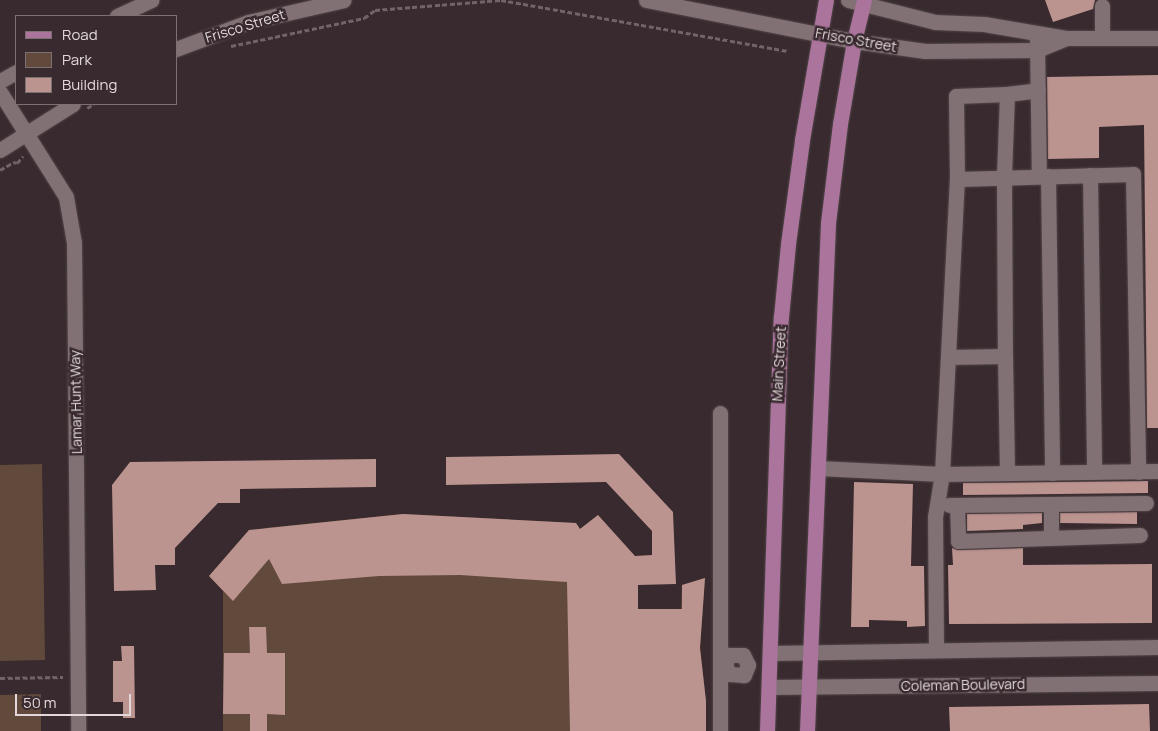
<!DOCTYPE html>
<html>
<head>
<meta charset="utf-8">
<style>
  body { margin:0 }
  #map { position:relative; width:1158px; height:731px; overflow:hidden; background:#382a2e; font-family:Manrope,sans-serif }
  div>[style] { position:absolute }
  .green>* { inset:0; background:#614a3c }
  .building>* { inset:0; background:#bb938f }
  .path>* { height:2.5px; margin-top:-1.25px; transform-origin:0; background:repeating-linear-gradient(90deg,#716468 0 5px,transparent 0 7.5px) }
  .roads { filter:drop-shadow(0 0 1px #524649) drop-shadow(0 0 1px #524649) }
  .minor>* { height:15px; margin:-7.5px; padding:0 7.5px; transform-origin:7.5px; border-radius:7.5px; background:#817074 }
  .major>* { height:15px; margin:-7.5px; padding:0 7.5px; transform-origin:7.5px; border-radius:7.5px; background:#aa749c }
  span { translate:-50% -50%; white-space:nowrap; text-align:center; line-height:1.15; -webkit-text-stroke:5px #382a2e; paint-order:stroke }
  .street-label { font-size:14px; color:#e2d8db }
  .legend { position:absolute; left:15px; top:15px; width:162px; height:90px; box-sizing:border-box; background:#382a2e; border:1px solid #7c7073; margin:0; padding:6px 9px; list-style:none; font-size:15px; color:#e2d8db }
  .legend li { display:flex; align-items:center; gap:10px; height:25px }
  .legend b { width:25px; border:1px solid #7c7073 }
  .scale { position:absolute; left:15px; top:694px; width:116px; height:22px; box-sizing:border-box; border:2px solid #e2d8db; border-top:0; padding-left:6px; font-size:15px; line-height:18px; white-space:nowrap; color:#e2d8db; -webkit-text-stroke:4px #382a2e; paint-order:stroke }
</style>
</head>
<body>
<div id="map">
  <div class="green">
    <i style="clip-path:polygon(42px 464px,45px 660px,0 661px,0 465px)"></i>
    <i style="clip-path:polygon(403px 514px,576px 523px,580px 529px,598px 515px,633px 556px,637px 556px,638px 609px,681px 609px,682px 585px,705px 578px,700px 648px,706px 701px,706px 731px,223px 731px,223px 591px,209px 576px,249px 530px,266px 546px,265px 528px)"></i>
    <i style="clip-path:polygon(41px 694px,41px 731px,0 731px,0 695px)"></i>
  </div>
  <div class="building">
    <i style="clip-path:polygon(1045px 0,1095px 0,1093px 9px,1053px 22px)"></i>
    <i style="clip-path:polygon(1158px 75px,1158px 428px,1147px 428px,1144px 125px,1099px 127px,1099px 158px,1048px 159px,1047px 77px)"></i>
    <i style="clip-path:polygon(619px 454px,673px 512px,676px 584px,638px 585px,638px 609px,682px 609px,682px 585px,705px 578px,700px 648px,706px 701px,706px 731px,570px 731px,567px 582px,460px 575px,379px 576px,282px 584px,269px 559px,233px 601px,209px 576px,249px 530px,403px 514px,576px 523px,580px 529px,598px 515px,635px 556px,652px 555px,652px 531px,606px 482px,446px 485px,446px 457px)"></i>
    <i style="clip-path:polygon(376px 459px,376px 487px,240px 489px,240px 503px,218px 503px,175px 548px,175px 565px,155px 565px,156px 590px,114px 591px,112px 485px,130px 462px)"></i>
    <i style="clip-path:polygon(1148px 481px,1148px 493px,963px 495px,963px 483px)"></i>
    <i style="clip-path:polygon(854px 482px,913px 484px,911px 566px,924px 566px,925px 626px,907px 627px,907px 621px,869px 620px,869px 627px,851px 627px)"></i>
    <i style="clip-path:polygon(1137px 512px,1137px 524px,1060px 523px,1060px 513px)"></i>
    <i style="clip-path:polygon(1042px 513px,1042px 523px,1023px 525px,1023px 529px,967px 531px,967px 514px)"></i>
    <i style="clip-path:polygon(952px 548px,958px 550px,1023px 548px,1023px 565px,1152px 564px,1152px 623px,949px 624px,948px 565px,953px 565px)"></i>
    <i style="clip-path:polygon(249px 627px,266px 627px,267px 653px,285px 653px,285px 715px,267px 714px,267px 731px,250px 731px,250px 714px,223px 714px,224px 653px,250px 653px)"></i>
    <i style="clip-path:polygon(121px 646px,134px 646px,135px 718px,123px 718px,123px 702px,113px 702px,113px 661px,122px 661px)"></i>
    <i style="clip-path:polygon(1149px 704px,1150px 731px,950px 731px,949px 707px)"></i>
  </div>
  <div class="path">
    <i style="left:231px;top:46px;width:136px;rotate:-11.9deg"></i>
    <i style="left:364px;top:18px;width:14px;rotate:-36deg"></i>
    <i style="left:375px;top:10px;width:126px;rotate:-4.5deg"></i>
    <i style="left:501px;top:0;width:291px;rotate:10.1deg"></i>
    <i style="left:87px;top:108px;width:8px;rotate:-30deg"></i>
    <i style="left:0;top:170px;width:16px;rotate:-30deg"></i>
    <i style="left:14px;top:162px;width:3px;rotate:18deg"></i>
    <i style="left:17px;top:163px;width:9px;rotate:-49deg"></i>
    <i style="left:0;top:678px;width:63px;rotate:-0.9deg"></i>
  </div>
  <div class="roads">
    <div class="minor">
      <i style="left:646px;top:0;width:212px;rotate:11.2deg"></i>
      <i style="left:854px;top:41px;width:72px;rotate:8deg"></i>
      <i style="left:925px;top:51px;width:112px;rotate:-0.5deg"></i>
      <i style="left:1037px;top:50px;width:31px;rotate:-22deg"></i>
      <i style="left:848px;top:0;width:90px;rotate:14.2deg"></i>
      <i style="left:935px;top:22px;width:49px;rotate:2.3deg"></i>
      <i style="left:984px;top:24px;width:83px;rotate:9.7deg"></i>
      <i style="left:1066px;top:38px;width:92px"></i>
      <i style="left:117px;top:16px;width:38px;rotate:-25deg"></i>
      <i style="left:1102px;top:38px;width:32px;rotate:-90deg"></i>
      <i style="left:1037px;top:40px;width:136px;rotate:89.2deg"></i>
      <i style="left:176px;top:49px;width:77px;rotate:-20.6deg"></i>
      <i style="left:248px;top:22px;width:98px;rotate:-12.9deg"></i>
      <i style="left:0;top:81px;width:18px;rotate:-29deg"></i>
      <i style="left:0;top:92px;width:124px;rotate:57.8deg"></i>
      <i style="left:66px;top:197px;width:47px;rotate:80.1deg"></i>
      <i style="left:74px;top:243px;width:488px;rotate:89.5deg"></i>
      <i style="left:1007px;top:94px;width:31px;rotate:-7deg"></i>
      <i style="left:0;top:150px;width:86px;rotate:-32.2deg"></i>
      <i style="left:1090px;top:175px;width:297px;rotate:89.2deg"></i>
      <i style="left:1048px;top:176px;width:297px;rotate:89.2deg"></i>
      <i style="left:957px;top:179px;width:83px;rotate:-90.7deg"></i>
      <i style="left:956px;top:96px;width:51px;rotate:-2.2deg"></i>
      <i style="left:1007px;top:94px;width:83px;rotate:92.1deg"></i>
      <i style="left:1004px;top:177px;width:179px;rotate:89.7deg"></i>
      <i style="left:948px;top:357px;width:57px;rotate:-1deg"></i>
      <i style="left:1005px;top:356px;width:117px;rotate:89deg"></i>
      <i style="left:818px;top:468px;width:124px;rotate:2.8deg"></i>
      <i style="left:942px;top:474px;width:216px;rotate:-0.8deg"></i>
      <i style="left:1051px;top:504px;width:34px;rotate:90deg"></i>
      <i style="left:949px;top:505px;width:197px;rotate:-0.6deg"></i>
      <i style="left:957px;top:505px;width:36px;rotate:88deg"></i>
      <i style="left:958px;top:541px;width:182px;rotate:-1.9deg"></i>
      <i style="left:936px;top:650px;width:133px;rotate:-90.4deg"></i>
      <i style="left:935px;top:517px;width:44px;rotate:-80.8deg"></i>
      <i style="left:942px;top:474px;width:295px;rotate:-87.1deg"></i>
      <i style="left:957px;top:179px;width:176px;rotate:-1.6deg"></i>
      <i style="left:1133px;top:174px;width:298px;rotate:89deg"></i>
      <i style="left:770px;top:653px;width:388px;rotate:-0.9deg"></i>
      <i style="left:729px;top:655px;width:14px"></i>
      <i style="left:743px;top:655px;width:11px;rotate:63deg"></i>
      <i style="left:748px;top:665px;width:11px;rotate:112deg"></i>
      <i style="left:744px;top:675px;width:15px;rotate:-176deg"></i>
      <i style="left:729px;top:674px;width:11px;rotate:-112deg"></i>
      <i style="left:725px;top:664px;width:10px;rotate:-66deg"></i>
      <i style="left:769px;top:687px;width:389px;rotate:-0.6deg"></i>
      <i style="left:720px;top:731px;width:318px;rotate:-90deg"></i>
    </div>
    <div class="major">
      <i style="left:767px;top:731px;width:414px;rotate:-88.1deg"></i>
      <i style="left:781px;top:317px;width:73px;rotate:-84.5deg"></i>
      <i style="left:788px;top:244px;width:105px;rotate:-82.3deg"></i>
      <i style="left:802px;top:140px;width:142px;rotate:-80.3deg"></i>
      <i style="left:807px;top:731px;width:508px;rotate:-87.63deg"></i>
      <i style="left:828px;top:223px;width:100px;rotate:-83.1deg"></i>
      <i style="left:840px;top:124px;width:84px;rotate:-80.4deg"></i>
      <i style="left:854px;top:41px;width:42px;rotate:-76.3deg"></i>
    </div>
  </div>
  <div class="street-label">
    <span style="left:245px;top:26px;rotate:-17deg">Frisco Street</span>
    <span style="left:856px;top:40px;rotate:10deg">Frisco Street</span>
    <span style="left:779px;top:364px;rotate:-87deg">Main Street</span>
    <span style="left:76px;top:402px;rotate:-91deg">Lamar Hunt Way</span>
    <span style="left:963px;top:685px;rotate:-1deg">Coleman Boulevard</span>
  </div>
  <ul class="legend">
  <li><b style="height:6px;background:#aa749c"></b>Road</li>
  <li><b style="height:14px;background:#614a3c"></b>Park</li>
  <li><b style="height:14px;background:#bb938f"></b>Building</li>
  </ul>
  <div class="scale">50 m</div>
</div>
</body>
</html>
